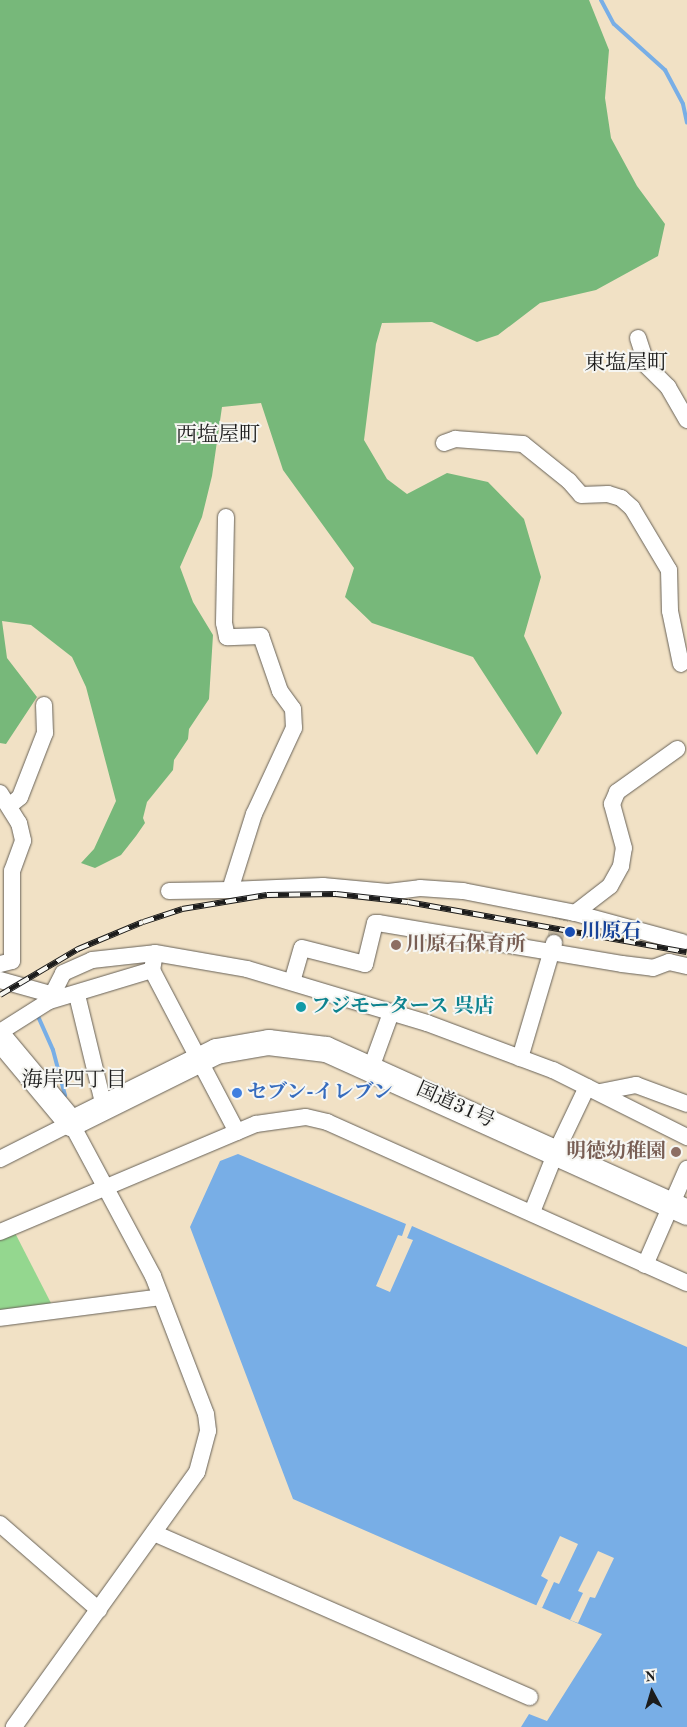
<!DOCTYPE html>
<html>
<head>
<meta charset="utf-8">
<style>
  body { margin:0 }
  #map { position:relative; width:687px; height:1727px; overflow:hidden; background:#f1e1c5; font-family:"Old Standard TT","Noto Serif JP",serif }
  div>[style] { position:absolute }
  .green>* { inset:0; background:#94d78f }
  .forest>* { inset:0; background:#77b87a }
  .water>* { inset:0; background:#78aee6 }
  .pier>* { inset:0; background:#f1e1c5 }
  .stream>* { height:4px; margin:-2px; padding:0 2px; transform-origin:2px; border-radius:2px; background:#78aee6 }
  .minor-tunnel>* { height:16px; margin-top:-8px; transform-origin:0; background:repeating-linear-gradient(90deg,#c6baa3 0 16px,transparent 0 24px) }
  .roads { filter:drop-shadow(0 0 1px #676157) drop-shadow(0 0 1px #676157) }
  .minor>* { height:16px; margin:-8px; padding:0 8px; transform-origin:8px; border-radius:8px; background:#fff }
  .highway>* { height:25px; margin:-12.5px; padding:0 12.5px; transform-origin:12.5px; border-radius:12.5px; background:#fff }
  .rail>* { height:5.5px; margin-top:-2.75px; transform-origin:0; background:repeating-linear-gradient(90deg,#f6f6f2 0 11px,#1c1c1c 0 22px); box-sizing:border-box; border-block:1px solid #1c1c1c }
  .dots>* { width:14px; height:14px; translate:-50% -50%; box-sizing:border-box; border:2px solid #f6f6f2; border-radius:50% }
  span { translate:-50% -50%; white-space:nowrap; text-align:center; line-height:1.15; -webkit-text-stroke:4px #f6f6f2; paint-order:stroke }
  .transit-label { font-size:20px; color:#164399; font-weight:700 }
  .left { translate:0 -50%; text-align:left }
  .education-label { font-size:20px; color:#785e54; font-weight:700 }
  .right { translate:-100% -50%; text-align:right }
  .culture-label { font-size:20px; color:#0d838f; font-weight:700 }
  .shop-label { font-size:20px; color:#366cbe; font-weight:700 }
  .street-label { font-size:20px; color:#1c1c1c }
  .neighbourhood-label { font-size:21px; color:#1c1c1c }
  .north { position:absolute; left:627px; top:1667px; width:50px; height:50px; -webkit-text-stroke:4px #f6f6f2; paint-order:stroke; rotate:354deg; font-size:14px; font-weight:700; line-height:20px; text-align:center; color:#1c1c1c }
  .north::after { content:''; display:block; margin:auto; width:18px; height:22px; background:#1c1c1c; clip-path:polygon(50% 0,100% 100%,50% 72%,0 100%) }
</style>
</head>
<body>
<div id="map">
  <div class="green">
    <i style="clip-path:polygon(13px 1229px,54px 1309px,0 1316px,0 1234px)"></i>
  </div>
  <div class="forest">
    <i style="clip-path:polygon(0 0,589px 0,609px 50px,605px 98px,611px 138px,637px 186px,665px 224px,658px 256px,596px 290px,540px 303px,498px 335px,477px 342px,432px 322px,382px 323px,376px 344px,364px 440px,387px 479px,407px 494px,447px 473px,488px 482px,524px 519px,541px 577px,524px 636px,562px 713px,537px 755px,473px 657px,372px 623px,345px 597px,354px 568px,283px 470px,261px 403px,222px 407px,212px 476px,202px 517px,180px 567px,193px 602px,213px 635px,209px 699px,189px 729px,188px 739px,174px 760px,173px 770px,147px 802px,143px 818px,145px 823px,136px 836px,121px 855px,95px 868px,81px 863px,94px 849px,116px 801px,86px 687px,72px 657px,31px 625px,2px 621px,7px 658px,37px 697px,6px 744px,0 743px)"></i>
  </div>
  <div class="water">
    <i style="clip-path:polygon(238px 1154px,406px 1224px,402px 1236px,398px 1235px,376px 1286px,390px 1292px,413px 1240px,407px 1238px,412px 1226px,687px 1347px,687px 1727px,521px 1727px,529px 1714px,547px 1721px,602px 1634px,293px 1499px,190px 1227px,220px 1161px)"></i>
  </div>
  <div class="pier">
    <i style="clip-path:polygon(560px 1536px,578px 1544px,559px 1584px,554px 1582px,542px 1608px,536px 1606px,548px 1580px,541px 1576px)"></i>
    <i style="clip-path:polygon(598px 1551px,614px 1558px,595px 1598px,590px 1597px,578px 1623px,570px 1620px,583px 1593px,578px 1591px)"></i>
  </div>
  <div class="stream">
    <i style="left:601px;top:0;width:27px;rotate:62deg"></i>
    <i style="left:614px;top:24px;width:69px;rotate:42deg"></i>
    <i style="left:665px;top:70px;width:38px;rotate:62deg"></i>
    <i style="left:683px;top:104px;width:19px;rotate:78deg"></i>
    <i style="left:37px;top:1014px;width:39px;rotate:66deg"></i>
    <i style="left:53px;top:1050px;width:47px;rotate:75.1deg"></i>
  </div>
  <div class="minor-tunnel">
    <i style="left:554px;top:943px;width:33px;rotate:-76deg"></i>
  </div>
  <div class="roads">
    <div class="minor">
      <i style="left:638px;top:338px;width:29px;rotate:72deg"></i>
      <i style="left:647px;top:366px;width:30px;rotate:45deg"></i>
      <i style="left:668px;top:387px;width:38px;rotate:60deg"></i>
      <i style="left:444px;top:443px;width:12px;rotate:-20deg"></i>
      <i style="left:455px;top:439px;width:68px;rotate:4.2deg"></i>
      <i style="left:523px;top:444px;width:59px;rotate:38.8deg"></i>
      <i style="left:569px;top:481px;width:18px;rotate:49deg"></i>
      <i style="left:581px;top:495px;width:27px;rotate:-2deg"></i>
      <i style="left:608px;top:494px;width:14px;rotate:17deg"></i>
      <i style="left:621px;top:498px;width:15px;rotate:42deg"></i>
      <i style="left:632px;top:508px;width:72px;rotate:59.2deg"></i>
      <i style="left:669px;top:570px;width:41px;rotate:88.6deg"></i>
      <i style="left:670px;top:611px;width:54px;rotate:78.3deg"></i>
      <i style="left:0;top:793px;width:36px;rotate:58deg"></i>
      <i style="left:19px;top:823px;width:18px;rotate:77deg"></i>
      <i style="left:23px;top:841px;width:32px;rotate:110deg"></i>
      <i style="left:12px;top:871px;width:90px;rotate:90deg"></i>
      <i style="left:12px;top:961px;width:12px;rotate:166deg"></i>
      <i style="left:9px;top:806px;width:14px;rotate:-39deg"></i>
      <i style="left:20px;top:797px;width:69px;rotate:-68.7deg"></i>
      <i style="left:45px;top:733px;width:28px;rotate:-92deg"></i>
      <i style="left:230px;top:890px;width:93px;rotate:-2.5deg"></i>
      <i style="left:323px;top:886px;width:65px;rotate:5.3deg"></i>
      <i style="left:388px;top:892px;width:32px;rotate:-7deg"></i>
      <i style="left:420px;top:888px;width:43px;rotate:4deg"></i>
      <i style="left:463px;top:891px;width:114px;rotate:11.1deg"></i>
      <i style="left:575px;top:913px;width:44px;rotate:-37.6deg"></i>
      <i style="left:610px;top:886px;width:23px;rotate:-61deg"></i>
      <i style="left:621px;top:866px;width:18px;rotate:-81deg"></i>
      <i style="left:624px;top:848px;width:46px;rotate:-105.3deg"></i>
      <i style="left:612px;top:804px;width:13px;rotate:-67deg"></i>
      <i style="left:617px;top:792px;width:74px;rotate:-35.6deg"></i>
      <i style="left:169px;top:891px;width:61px;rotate:-0.9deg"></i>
      <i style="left:230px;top:890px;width:80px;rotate:-72.5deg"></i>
      <i style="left:254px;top:814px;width:95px;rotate:-65.1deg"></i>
      <i style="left:294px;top:728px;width:19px;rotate:-93deg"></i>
      <i style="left:293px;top:709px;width:22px;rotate:-126deg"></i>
      <i style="left:280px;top:691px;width:58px;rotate:-109.1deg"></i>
      <i style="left:261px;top:636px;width:34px;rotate:178deg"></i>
      <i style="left:227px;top:637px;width:14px;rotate:-102deg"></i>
      <i style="left:224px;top:623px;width:106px;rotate:-88.9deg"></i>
      <i style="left:575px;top:913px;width:111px;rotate:15.2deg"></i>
      <i style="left:0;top:980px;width:52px;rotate:15.6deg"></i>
      <i style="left:292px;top:982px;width:35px;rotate:-74deg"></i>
      <i style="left:302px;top:948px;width:65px;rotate:14.3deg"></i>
      <i style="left:365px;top:964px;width:42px;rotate:-76.3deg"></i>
      <i style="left:375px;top:923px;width:3px"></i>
      <i style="left:378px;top:923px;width:247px;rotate:9.5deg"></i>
      <i style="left:622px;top:964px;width:31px;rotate:7deg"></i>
      <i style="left:653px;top:968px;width:17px;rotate:-21deg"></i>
      <i style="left:669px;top:962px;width:18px;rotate:13deg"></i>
      <i style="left:77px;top:995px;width:115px;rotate:76.4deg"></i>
      <i style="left:49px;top:1001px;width:31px;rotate:-63deg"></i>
      <i style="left:63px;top:973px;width:32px;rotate:-24deg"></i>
      <i style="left:92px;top:960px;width:63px;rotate:-6.3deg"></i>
      <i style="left:0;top:1032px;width:58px;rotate:-32.3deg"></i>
      <i style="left:49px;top:1001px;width:108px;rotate:-16.8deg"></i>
      <i style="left:520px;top:1058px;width:120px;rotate:-73.5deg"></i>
      <i style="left:371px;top:1068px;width:59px;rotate:-70deg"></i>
      <i style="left:600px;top:1092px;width:37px;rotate:-11deg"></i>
      <i style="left:636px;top:1085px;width:54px;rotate:20.4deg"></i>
      <i style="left:237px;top:1132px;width:183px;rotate:-117.7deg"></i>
      <i style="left:152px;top:970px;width:17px;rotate:-80deg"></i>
      <i style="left:155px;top:953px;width:93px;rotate:9.9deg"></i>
      <i style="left:247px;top:969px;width:188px;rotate:16.7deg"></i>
      <i style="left:427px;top:1023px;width:134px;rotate:20.5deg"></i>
      <i style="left:553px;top:1070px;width:150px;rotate:26.6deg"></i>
      <i style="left:0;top:1159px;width:80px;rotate:-26.9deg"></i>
      <i style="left:71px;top:1123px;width:174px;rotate:61.8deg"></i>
      <i style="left:153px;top:1276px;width:148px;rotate:69deg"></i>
      <i style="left:206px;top:1414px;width:17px;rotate:83deg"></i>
      <i style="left:208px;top:1431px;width:42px;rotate:105deg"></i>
      <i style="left:197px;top:1472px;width:314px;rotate:125.7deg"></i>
      <i style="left:532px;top:1212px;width:65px;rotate:-68.2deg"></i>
      <i style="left:556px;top:1152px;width:72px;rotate:-64.5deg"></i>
      <i style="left:0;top:1232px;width:278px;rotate:-22.9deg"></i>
      <i style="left:256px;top:1124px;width:50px;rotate:-8deg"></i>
      <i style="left:306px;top:1117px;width:22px;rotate:13deg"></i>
      <i style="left:327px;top:1122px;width:394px;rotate:24.1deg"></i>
      <i style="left:645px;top:1265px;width:105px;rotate:-66.4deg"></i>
      <i style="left:0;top:1318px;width:162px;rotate:-7.4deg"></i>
      <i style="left:0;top:1524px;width:131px;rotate:41deg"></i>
      <i style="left:154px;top:1533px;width:410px;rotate:23.6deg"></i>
    </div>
    <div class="highway">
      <i style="left:0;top:1038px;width:111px;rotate:50.1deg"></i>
      <i style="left:71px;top:1123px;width:162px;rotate:-26.4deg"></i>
      <i style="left:216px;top:1051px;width:53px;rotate:-9.8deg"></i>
      <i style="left:268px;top:1042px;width:58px;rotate:6.9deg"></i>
      <i style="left:326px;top:1049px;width:396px;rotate:24.3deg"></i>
    </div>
  </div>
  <div class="rail">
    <i style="left:0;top:995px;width:91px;rotate:-30.5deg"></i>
    <i style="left:78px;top:949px;width:70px;rotate:-22.6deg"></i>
    <i style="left:143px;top:922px;width:41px;rotate:-18.4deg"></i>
    <i style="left:182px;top:909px;width:86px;rotate:-9.4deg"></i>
    <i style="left:267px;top:895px;width:69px;rotate:-0.8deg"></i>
    <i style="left:336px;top:894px;width:72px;rotate:6.3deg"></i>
    <i style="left:408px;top:902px;width:283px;rotate:10.2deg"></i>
  </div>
  <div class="dots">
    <i style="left:570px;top:932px;background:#1a4fb4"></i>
    <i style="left:396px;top:945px;background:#8d6e63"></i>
    <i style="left:301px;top:1007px;background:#0f9aa8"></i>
    <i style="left:237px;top:1093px;background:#3f7fe0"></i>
    <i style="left:676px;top:1152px;background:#8d6e63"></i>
  </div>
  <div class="transit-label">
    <span class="left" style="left:581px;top:932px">川原石</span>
  </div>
  <div class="education-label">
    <span class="left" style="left:406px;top:945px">川原石保育所</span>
    <span class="right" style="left:666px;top:1152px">明徳幼稚園</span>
  </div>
  <div class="culture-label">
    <span class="left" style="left:311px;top:1007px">フジモータース 呉店</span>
  </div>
  <div class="shop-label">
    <span class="left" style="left:247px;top:1093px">セブン-イレブン</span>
  </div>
  <div class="street-label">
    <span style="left:455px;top:1106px;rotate:24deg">国道31号</span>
  </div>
  <div class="neighbourhood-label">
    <span style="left:626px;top:364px">東塩屋町</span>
    <span style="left:218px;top:436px">西塩屋町</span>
    <span style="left:74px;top:1081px">海岸四丁目</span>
  </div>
  <div class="north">N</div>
</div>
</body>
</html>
